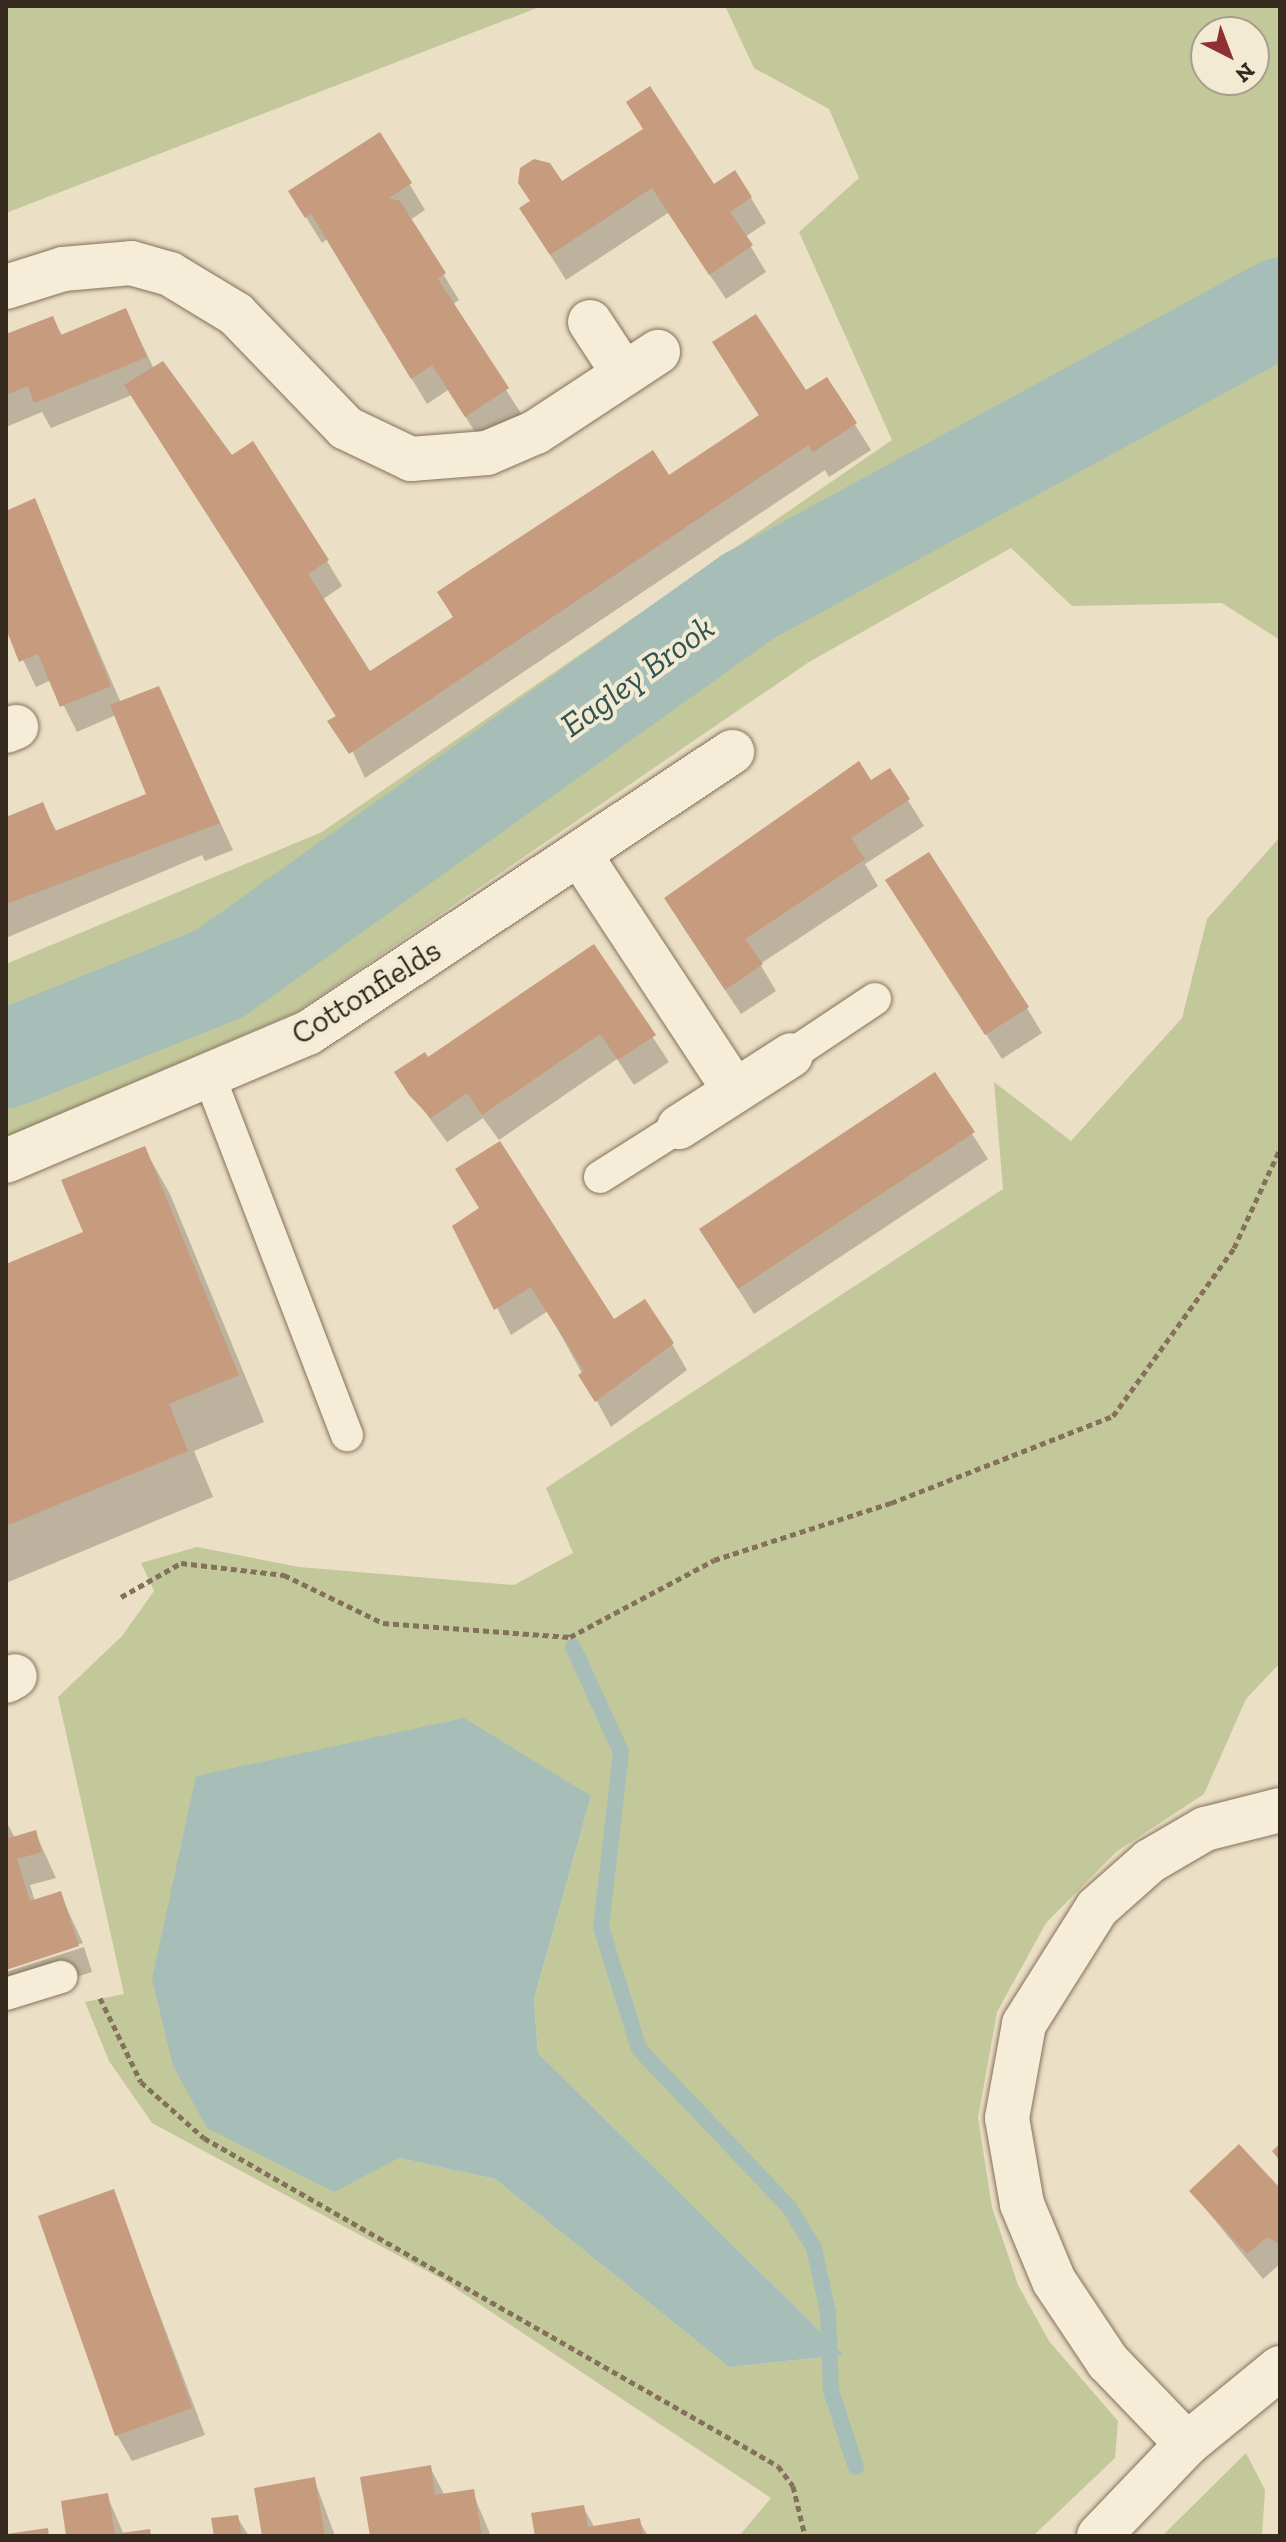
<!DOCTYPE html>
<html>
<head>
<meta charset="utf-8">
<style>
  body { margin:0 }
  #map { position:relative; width:1286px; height:2542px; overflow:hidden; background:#ebdfc5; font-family:"Zilla Slab",serif }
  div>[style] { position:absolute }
  .green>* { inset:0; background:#c3c89a }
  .water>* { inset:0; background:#a6beb7 }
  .shadow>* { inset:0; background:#0003 }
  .stream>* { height:16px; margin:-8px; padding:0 8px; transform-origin:8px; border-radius:8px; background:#a6beb7 }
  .river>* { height:98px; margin:-49px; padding:0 49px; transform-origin:49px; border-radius:49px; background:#a6beb7 }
  .building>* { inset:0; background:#c69b7e }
  .path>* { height:5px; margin-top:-2.5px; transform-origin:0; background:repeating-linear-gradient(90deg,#84715c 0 6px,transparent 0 10px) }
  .roads { filter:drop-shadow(0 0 2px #84715c) drop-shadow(0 0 2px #84715c) }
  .lane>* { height:32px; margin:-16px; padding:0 16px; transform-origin:16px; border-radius:16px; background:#f6edd8 }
  .street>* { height:44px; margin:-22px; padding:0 22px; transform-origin:22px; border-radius:22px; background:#f6edd8 }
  span { translate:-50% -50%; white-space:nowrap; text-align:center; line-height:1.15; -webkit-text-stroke:8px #f3ead4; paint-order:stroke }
  .street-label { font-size:32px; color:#362a1f }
  .water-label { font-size:34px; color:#305452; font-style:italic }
  .frame { position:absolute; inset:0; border:8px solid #362a1f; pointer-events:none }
  .north { position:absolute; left:1190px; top:16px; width:80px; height:80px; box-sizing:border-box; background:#f3ead4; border:2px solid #a79d8c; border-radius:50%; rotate:138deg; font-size:22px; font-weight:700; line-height:32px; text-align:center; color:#362a1f }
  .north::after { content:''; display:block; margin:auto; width:28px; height:36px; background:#8f3132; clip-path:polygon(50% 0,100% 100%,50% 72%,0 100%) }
</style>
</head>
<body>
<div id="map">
  <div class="green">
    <i style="clip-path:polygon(6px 6px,542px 6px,6px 213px)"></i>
    <i style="clip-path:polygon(evenodd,725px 6px,1280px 6px,1280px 640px,1222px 603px,1072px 606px,1011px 548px,809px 662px,297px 1012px,6px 1137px,6px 964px,322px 832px,892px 440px,799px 232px,859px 178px,829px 109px,754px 68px,725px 6px,1254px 32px,1254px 80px,1206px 80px,1206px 32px,1254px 32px)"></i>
    <i style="clip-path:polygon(evenodd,1280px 837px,1280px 1663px,1246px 1699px,1204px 1794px,1116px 1852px,1046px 1923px,997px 2012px,978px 2118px,992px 2207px,1018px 2285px,1049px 2341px,1118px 2421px,1115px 2458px,1033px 2536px,739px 2536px,771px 2498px,440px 2278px,152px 2123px,109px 2061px,85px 2002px,124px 1994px,58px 1697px,122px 1636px,154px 1591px,141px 1563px,197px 1547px,299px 1567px,514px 1585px,573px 1553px,546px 1488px,1003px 1189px,994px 1082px,1071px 1141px,1182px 1018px,1207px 919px,1280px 837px,591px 1796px,534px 1999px,538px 2053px,844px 2355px,729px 2367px,495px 2179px,399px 2158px,591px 1796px)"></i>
    <i style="clip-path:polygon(1246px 2453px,1265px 2490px,1262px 2536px,1162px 2536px)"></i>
  </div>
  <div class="water">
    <i style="clip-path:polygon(464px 1718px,591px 1796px,534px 1999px,538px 2053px,844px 2355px,729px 2367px,495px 2179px,399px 2158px,334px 2192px,207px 2128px,173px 2066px,152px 1979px,196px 1776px)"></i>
  </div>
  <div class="shadow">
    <i style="clip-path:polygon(380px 135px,425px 210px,410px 220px,459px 300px,452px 305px,522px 415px,481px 441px,448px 390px,427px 404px,327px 239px,322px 243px,306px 217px)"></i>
    <i style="clip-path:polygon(562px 184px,713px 186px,751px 198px,766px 223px,745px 237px,766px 272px,726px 299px,668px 213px,566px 280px,537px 234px)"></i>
    <i style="clip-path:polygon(126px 311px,154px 369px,327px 561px,342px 586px,322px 600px,369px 674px,760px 417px,729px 369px,805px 393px,827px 380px,871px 450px,829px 477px,825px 470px,365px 778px,337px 718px,132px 395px,51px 428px,42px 412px,6px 427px,6px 338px,52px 318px,63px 337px)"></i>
    <i style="clip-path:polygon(34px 501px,121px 703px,158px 688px,233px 850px,205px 861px,202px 855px,6px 938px,6px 819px,42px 804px,57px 832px,149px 795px,116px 715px,77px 732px,51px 680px,36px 687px,6px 624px,6px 505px,8px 512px)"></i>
    <i style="clip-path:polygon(889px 770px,924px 826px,865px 864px,878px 886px,760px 964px,776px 991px,741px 1014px,681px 924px)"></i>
    <i style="clip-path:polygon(903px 906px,1027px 1008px,1042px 1033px,1002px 1059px)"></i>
    <i style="clip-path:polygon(593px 946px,669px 1062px,634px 1085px,617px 1059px,499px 1140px,483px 1118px,447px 1142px,396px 1073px,428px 1060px)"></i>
    <i style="clip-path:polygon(934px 1074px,988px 1159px,754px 1314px,701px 1230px)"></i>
    <i style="clip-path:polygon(144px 1148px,170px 1194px,264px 1422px,194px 1451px,213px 1497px,6px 1583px,6px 1266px,86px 1233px)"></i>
    <i style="clip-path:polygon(455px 1226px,613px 1322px,672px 1344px,687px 1370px,611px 1427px,548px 1311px,511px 1335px)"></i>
    <i style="clip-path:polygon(6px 1821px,15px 1838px,35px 1832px,56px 1878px,30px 1885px,35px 1902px,60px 1894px,83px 1943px,6px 1968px)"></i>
    <i style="clip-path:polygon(84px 1947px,92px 1972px,11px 1998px,6px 1972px)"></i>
    <i style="clip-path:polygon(113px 2191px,205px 2435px,132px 2461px,117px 2435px)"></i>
    <i style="clip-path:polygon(1191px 2191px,1280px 2191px,1280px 2264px,1263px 2279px)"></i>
    <i style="clip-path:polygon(430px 2467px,445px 2496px,472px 2491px,491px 2536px,372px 2536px)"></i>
    <i style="clip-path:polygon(314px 2479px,335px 2536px,264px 2536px)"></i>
    <i style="clip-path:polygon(107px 2495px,124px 2535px,152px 2536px,68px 2536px)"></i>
    <i style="clip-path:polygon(583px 2507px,595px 2528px,639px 2521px,648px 2536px,537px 2536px)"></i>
    <i style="clip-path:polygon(237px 2517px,249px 2536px,216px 2536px)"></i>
  </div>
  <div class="stream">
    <i style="left:573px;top:1647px;width:115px;rotate:65.4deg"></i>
    <i style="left:621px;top:1752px;width:176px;rotate:96.5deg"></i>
    <i style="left:601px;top:1927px;width:128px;rotate:72.7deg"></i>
    <i style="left:639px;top:2049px;width:218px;rotate:46.5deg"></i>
    <i style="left:789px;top:2207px;width:48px;rotate:58.6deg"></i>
    <i style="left:814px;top:2248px;width:66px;rotate:77.8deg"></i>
    <i style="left:828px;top:2313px;width:78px;rotate:87.8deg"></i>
    <i style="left:831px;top:2391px;width:80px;rotate:71.8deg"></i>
  </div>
  <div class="river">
    <i style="left:6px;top:1059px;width:229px;rotate:-21.8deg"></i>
    <i style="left:219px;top:974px;width:651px;rotate:-35.5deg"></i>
    <i style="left:749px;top:596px;width:605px;rotate:-28.56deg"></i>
  </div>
  <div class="building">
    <i style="clip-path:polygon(650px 86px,714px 184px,735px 170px,752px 197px,730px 212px,753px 245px,709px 275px,652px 188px,550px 255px,519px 208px,530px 201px,518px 183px,520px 168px,534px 159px,550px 163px,562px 181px,643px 129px,626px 102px)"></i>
    <i style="clip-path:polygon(380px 132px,412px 183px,389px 198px,400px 201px,446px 273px,438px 279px,509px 388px,465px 417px,432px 365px,411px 379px,311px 214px,305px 218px,288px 191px)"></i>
    <i style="clip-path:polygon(126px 308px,147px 357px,34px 403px,28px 386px,6px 395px,6px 334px,53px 316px,61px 335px)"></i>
    <i style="clip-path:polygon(756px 314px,806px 390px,827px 377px,857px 423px,813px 452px,808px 445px,349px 754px,327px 721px,336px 716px,124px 385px,163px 361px,232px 455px,253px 441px,329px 560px,308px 574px,370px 671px,453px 617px,437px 592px,473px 568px,653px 450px,669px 475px,759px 415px,712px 342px)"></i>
    <i style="clip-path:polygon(35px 498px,111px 686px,60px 707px,38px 654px,19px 662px,6px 629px,6px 511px)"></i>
    <i style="clip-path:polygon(159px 686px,220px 823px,6px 904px,6px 817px,43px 802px,55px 831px,146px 794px,110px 705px)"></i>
    <i style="clip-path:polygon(859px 761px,871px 780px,890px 768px,910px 799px,851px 838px,865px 859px,745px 939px,763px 964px,725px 990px,664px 898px)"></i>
    <i style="clip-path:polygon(929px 852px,1029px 1007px,985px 1035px,885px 880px)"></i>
    <i style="clip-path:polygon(594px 944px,656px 1035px,618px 1060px,600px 1034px,482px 1115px,467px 1093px,431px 1118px,409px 1095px,394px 1072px,425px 1052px,428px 1057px)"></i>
    <i style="clip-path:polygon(935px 1072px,975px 1132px,738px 1289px,699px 1229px)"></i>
    <i style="clip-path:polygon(500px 1141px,614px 1319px,645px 1299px,674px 1343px,595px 1402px,578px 1375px,584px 1371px,531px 1287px,494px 1310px,452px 1226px,479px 1208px,455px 1169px)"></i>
    <i style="clip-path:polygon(145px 1146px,239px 1375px,169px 1404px,188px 1451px,6px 1526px,6px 1264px,83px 1232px,61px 1180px)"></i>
    <i style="clip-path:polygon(6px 1829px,9px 1838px,36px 1830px,42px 1852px,17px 1859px,30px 1901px,61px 1891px,79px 1946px,6px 1970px)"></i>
    <i style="clip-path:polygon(1239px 2144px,1280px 2188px,1280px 2245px,1267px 2237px,1247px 2254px,1189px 2191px)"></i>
    <i style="clip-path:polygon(1280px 2144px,1280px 2161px,1272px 2151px)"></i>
    <i style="clip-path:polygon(114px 2189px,192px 2408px,115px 2436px,38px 2216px)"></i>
    <i style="clip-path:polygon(431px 2465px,435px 2495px,474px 2489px,482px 2536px,370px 2536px,360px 2477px)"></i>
    <i style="clip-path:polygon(315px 2477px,325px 2536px,262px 2536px,254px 2488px)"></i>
    <i style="clip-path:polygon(108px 2493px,115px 2534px,150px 2529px,151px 2536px,66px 2536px,61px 2501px)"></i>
    <i style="clip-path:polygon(584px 2505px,588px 2527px,640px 2518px,643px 2536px,535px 2536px,531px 2513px)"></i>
    <i style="clip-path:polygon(238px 2515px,242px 2536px,214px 2536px,211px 2518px)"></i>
    <i style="clip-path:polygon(48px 2528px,49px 2536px,6px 2536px,6px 2534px)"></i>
  </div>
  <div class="path">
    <i style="left:121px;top:1597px;width:69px;rotate:-29.5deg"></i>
    <i style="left:181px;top:1563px;width:104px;rotate:6.6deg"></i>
    <i style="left:284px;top:1575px;width:110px;rotate:25.9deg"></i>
    <i style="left:383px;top:1623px;width:188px;rotate:4.3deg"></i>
    <i style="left:570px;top:1637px;width:163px;rotate:-28.1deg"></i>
    <i style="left:714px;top:1560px;width:186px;rotate:-17.9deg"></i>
    <i style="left:891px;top:1503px;width:238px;rotate:-21.4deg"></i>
    <i style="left:1113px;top:1416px;width:207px;rotate:-54.2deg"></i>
    <i style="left:1234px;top:1248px;width:109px;rotate:-65.1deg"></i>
    <i style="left:100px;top:1998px;width:93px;rotate:64deg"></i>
    <i style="left:141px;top:2082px;width:84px;rotate:41.6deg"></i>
    <i style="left:204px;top:2138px;width:661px;rotate:29.74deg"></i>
    <i style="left:778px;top:2466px;width:25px;rotate:53deg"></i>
    <i style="left:793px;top:2486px;width:51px;rotate:76.5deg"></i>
  </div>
  <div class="roads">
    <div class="lane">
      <i style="left:791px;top:1055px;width:101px;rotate:-33.7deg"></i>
      <i style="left:208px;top:1073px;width:388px;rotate:69deg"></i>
      <i style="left:600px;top:1177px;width:93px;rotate:-32.3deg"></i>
      <i style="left:6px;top:1994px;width:58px;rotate:-17.2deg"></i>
    </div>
    <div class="street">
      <i style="left:6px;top:287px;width:60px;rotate:-17.5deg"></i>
      <i style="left:63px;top:269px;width:68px;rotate:-5deg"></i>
      <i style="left:131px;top:263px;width:41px;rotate:15.8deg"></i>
      <i style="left:170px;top:274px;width:77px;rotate:31.2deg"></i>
      <i style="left:236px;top:314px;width:158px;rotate:46deg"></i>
      <i style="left:346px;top:428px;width:72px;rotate:25.5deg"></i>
      <i style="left:411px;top:459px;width:76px;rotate:-4.5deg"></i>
      <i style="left:487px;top:453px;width:53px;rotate:-23.2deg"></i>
      <i style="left:536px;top:432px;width:146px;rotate:-33.3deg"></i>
      <i style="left:590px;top:322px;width:62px;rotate:56.8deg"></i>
      <i style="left:6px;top:731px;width:11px;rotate:-22deg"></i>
      <i style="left:580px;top:855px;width:282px;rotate:56.7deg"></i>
      <i style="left:679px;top:1127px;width:133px;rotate:-32.7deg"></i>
      <i style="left:6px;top:1161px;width:328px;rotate:-23deg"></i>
      <i style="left:308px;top:1033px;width:509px;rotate:-33.53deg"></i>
      <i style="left:6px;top:1681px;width:10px;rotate:-29deg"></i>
      <i style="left:1187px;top:2444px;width:114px;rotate:-133.9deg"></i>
      <i style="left:1108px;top:2362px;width:97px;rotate:-123.7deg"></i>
      <i style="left:1054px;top:2281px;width:83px;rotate:-112.6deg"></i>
      <i style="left:1022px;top:2204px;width:87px;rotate:-99.9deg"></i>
      <i style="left:1007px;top:2118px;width:96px;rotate:-79.7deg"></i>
      <i style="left:1024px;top:2024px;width:137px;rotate:-57.8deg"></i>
      <i style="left:1097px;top:1908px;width:71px;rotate:-41.6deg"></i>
      <i style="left:1150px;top:1861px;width:64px;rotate:-30.2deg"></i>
      <i style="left:1205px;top:1829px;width:77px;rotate:-14.2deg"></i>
      <i style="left:1099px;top:2536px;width:127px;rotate:-46.3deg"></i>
      <i style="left:1187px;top:2444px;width:120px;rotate:-39.3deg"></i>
    </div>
  </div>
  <div class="street-label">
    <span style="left:366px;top:992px;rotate:-32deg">Cottonfields</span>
  </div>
  <div class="water-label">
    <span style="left:637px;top:676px;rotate:-36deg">Eagley Brook</span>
  </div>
  <div class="frame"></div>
  <div class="north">N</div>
</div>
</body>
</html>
